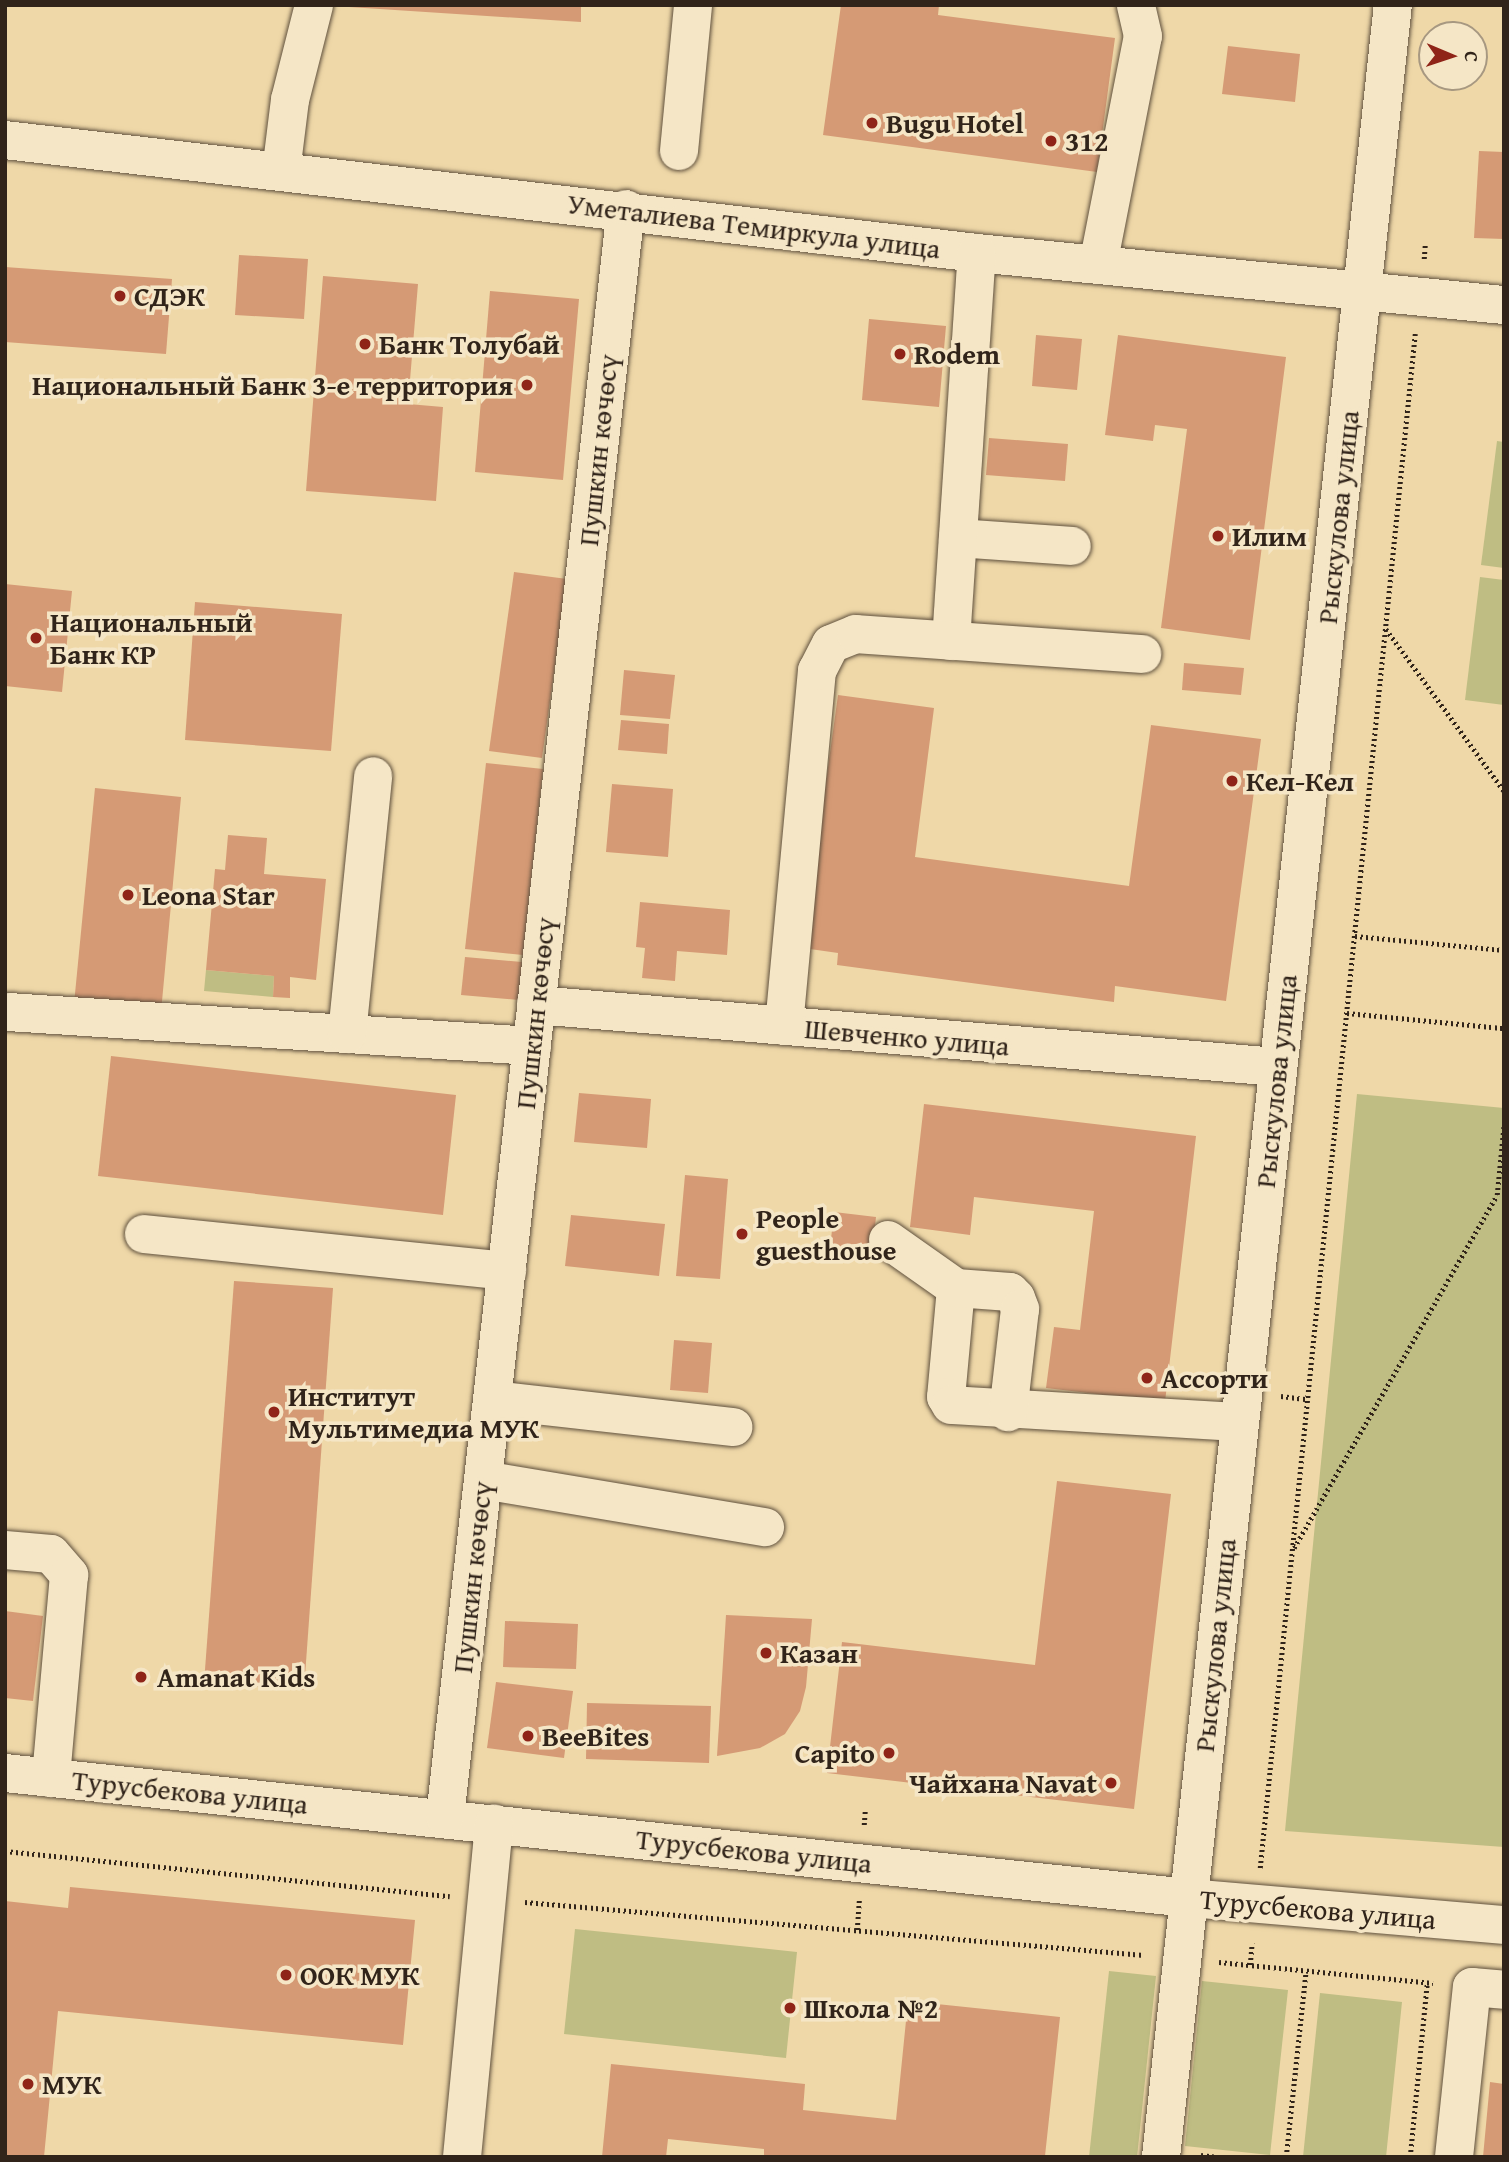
<!DOCTYPE html>
<html>
<head>
<meta charset="utf-8">
<style>
  body { margin:0 }
  #map { position:relative; width:1509px; height:2162px; overflow:hidden; background:#efd8a8; font-family:"Gentium Book Plus",serif }
  div>[style] { position:absolute }
  .green>* { inset:0; background:#bfbd83 }
  .building>* { inset:0; background:#d59a75 }
  .path>* { height:4.5px; margin-top:-2.25px; transform-origin:0; background:repeating-linear-gradient(90deg,#31241a 0 2px,transparent 0 5.5px) }
  .roads { filter:drop-shadow(0 0 2px #60513e) drop-shadow(0 0 2px #60513e) }
  .minor>* { height:38px; margin:-19px; padding:0 19px; transform-origin:19px; border-radius:19px; background:#f5e6c6 }
  .dots>* { width:19px; height:19px; translate:-50% -50%; box-sizing:border-box; border:4px solid #f5e6c6; border-radius:50% }
  span { translate:-50% -50%; white-space:nowrap; text-align:center; line-height:1.15; -webkit-text-stroke:7px #f5e6c6; paint-order:stroke }
  .poi-label { font-size:28px; color:#31241a; font-weight:700 }
  .left { translate:0 -50%; text-align:left }
  .right { translate:-100% -50%; text-align:right }
  .street-label { font-size:28px; color:#31241a }
  .frame { position:absolute; inset:0; border:7px solid #31241a; pointer-events:none }
  .north { position:absolute; left:1418px; top:21px; width:70px; height:70px; box-sizing:border-box; background:#f5e6c6; border:2px solid #a79881; border-radius:50%; rotate:92deg; font-size:19px; font-weight:700; line-height:28px; text-align:center; color:#31241a }
  .north::after { content:''; display:block; margin:auto; width:24px; height:32px; background:#8f2418; clip-path:polygon(50% 0,100% 100%,50% 72%,0 100%) }
</style>
</head>
<body>
<div id="map">
  <div class="green">
    <i style="clip-path:polygon(1497px 441px,1504px 442px,1504px 568px,1481px 565px)"></i>
    <i style="clip-path:polygon(1480px 577px,1504px 580px,1504px 705px,1465px 700px)"></i>
    <i style="clip-path:polygon(206px 970px,274px 976px,273px 997px,204px 991px)"></i>
    <i style="clip-path:polygon(1357px 1094px,1504px 1108px,1504px 1847px,1285px 1831px)"></i>
    <i style="clip-path:polygon(575px 1929px,797px 1952px,786px 2058px,564px 2034px)"></i>
    <i style="clip-path:polygon(1109px 1971px,1156px 1976px,1137px 2157px,1089px 2157px)"></i>
    <i style="clip-path:polygon(1202px 1981px,1288px 1990px,1270px 2155px,1185px 2146px)"></i>
    <i style="clip-path:polygon(1320px 1993px,1402px 2002px,1386px 2157px,1303px 2157px)"></i>
  </div>
  <div class="building">
    <i style="clip-path:polygon(349px 5px,581px 5px,581px 22px,349px 7px)"></i>
    <i style="clip-path:polygon(841px 5px,939px 5px,938px 15px,1115px 38px,1097px 172px,823px 135px)"></i>
    <i style="clip-path:polygon(1228px 46px,1300px 54px,1295px 102px,1222px 94px)"></i>
    <i style="clip-path:polygon(1479px 151px,1504px 152px,1504px 239px,1474px 238px)"></i>
    <i style="clip-path:polygon(239px 255px,308px 259px,304px 319px,235px 315px)"></i>
    <i style="clip-path:polygon(5px 267px,172px 279px,166px 354px,5px 342px)"></i>
    <i style="clip-path:polygon(323px 276px,418px 284px,408px 404px,443px 407px,436px 501px,306px 491px)"></i>
    <i style="clip-path:polygon(490px 291px,579px 299px,563px 480px,475px 472px)"></i>
    <i style="clip-path:polygon(869px 319px,946px 326px,939px 407px,862px 400px)"></i>
    <i style="clip-path:polygon(1036px 335px,1082px 339px,1077px 390px,1032px 386px)"></i>
    <i style="clip-path:polygon(1118px 335px,1286px 357px,1250px 640px,1161px 628px,1187px 429px,1155px 425px,1153px 441px,1105px 435px)"></i>
    <i style="clip-path:polygon(989px 438px,1068px 444px,1065px 481px,986px 475px)"></i>
    <i style="clip-path:polygon(514px 572px,567px 579px,542px 758px,489px 751px)"></i>
    <i style="clip-path:polygon(5px 584px,72px 591px,62px 692px,5px 686px)"></i>
    <i style="clip-path:polygon(195px 602px,342px 614px,331px 751px,185px 740px)"></i>
    <i style="clip-path:polygon(1184px 663px,1244px 668px,1241px 695px,1182px 690px)"></i>
    <i style="clip-path:polygon(624px 670px,675px 675px,670px 719px,620px 715px)"></i>
    <i style="clip-path:polygon(838px 695px,934px 708px,915px 857px,1129px 886px,1151px 725px,1261px 739px,1226px 1001px,1115px 986px,1114px 1002px,837px 965px,838px 953px,803px 948px)"></i>
    <i style="clip-path:polygon(621px 720px,669px 724px,667px 754px,618px 750px)"></i>
    <i style="clip-path:polygon(486px 763px,543px 769px,523px 955px,465px 949px)"></i>
    <i style="clip-path:polygon(612px 784px,673px 789px,668px 857px,606px 852px)"></i>
    <i style="clip-path:polygon(95px 788px,181px 797px,161px 1012px,74px 1004px)"></i>
    <i style="clip-path:polygon(228px 835px,267px 838px,264px 874px,326px 879px,316px 980px,290px 977px,290px 998px,273px 997px,274px 976px,206px 970px,215px 869px,225px 870px)"></i>
    <i style="clip-path:polygon(640px 902px,730px 910px,727px 955px,677px 951px,675px 981px,642px 978px,645px 948px,636px 947px)"></i>
    <i style="clip-path:polygon(465px 957px,522px 962px,519px 1000px,461px 995px)"></i>
    <i style="clip-path:polygon(111px 1056px,456px 1095px,443px 1215px,98px 1176px)"></i>
    <i style="clip-path:polygon(579px 1093px,651px 1099px,647px 1148px,574px 1142px)"></i>
    <i style="clip-path:polygon(924px 1104px,1196px 1136px,1165px 1402px,1046px 1388px,1054px 1327px,1080px 1330px,1094px 1211px,974px 1197px,970px 1235px,910px 1227px)"></i>
    <i style="clip-path:polygon(685px 1175px,728px 1179px,720px 1279px,676px 1276px)"></i>
    <i style="clip-path:polygon(834px 1212px,876px 1217px,871px 1262px,829px 1257px)"></i>
    <i style="clip-path:polygon(571px 1215px,665px 1224px,659px 1276px,565px 1266px)"></i>
    <i style="clip-path:polygon(234px 1281px,333px 1288px,304px 1690px,204px 1683px)"></i>
    <i style="clip-path:polygon(674px 1340px,712px 1343px,708px 1393px,670px 1390px)"></i>
    <i style="clip-path:polygon(1057px 1481px,1171px 1494px,1134px 1809px,827px 1773px,842px 1642px,1035px 1665px)"></i>
    <i style="clip-path:polygon(5px 1611px,43px 1616px,33px 1701px,5px 1698px)"></i>
    <i style="clip-path:polygon(726px 1615px,812px 1619px,806px 1687px,800px 1711px,785px 1734px,760px 1748px,717px 1756px)"></i>
    <i style="clip-path:polygon(505px 1621px,578px 1624px,576px 1669px,503px 1667px)"></i>
    <i style="clip-path:polygon(496px 1682px,573px 1691px,564px 1758px,487px 1748px)"></i>
    <i style="clip-path:polygon(587px 1703px,711px 1706px,709px 1763px,586px 1759px)"></i>
    <i style="clip-path:polygon(70px 1887px,415px 1920px,403px 2045px,58px 2011px,44px 2157px,5px 2157px,5px 1901px,68px 1908px)"></i>
    <i style="clip-path:polygon(908px 2001px,1060px 2017px,1045px 2156px,764px 2157px,764px 2149px,668px 2139px,666px 2157px,602px 2157px,611px 2064px,805px 2084px,803px 2110px,896px 2120px)"></i>
    <i style="clip-path:polygon(1490px 2082px,1504px 2084px,1504px 2157px,1483px 2157px)"></i>
  </div>
  <div class="path">
    <i style="left:1424px;top:259px;width:16px;rotate:-86deg"></i>
    <i style="left:1386px;top:629px;width:200px;rotate:53.9deg"></i>
    <i style="left:1355px;top:936px;width:150px;rotate:5.4deg"></i>
    <i style="left:1347px;top:1013px;width:158px;rotate:5.5deg"></i>
    <i style="left:1281px;top:1396px;width:26px;rotate:7deg"></i>
    <i style="left:1294px;top:1548px;width:407px;rotate:-60.1deg"></i>
    <i style="left:1497px;top:1195px;width:71px;rotate:-84.4deg"></i>
    <i style="left:864px;top:1825px;width:16px;rotate:-86deg"></i>
    <i style="left:5px;top:1851px;width:447px;rotate:5.8deg"></i>
    <i style="left:1260px;top:1868px;width:1542px;rotate:-84.23deg"></i>
    <i style="left:525px;top:1902px;width:621px;rotate:4.89deg"></i>
    <i style="left:857px;top:1930px;width:30px;rotate:-86deg"></i>
    <i style="left:1219px;top:1962px;width:215px;rotate:5.6deg"></i>
    <i style="left:1250px;top:1965px;width:22px;rotate:-85deg"></i>
    <i style="left:1201px;top:2155px;width:17px;rotate:7deg"></i>
    <i style="left:1286px;top:2157px;width:187px;rotate:-83.9deg"></i>
    <i style="left:1410px;top:2157px;width:175px;rotate:-84.4deg"></i>
  </div>
  <div class="roads">
    <div class="minor">
      <i style="left:5px;top:140px;width:979px;rotate:6.63deg"></i>
      <i style="left:977px;top:253px;width:530px;rotate:5.64deg"></i>
      <i style="left:679px;top:151px;width:147px;rotate:-84.5deg"></i>
      <i style="left:281px;top:172px;width:73px;rotate:-82.9deg"></i>
      <i style="left:290px;top:100px;width:98px;rotate:-75.8deg"></i>
      <i style="left:1098px;top:265px;width:233px;rotate:-78.9deg"></i>
      <i style="left:1143px;top:36px;width:32px;rotate:-103deg"></i>
      <i style="left:958px;top:538px;width:114px;rotate:4deg"></i>
      <i style="left:951px;top:641px;width:389px;rotate:-86.2deg"></i>
      <i style="left:536px;top:1005px;width:745px;rotate:4.78deg"></i>
      <i style="left:8px;top:1012px;width:525px;rotate:3.71deg"></i>
      <i style="left:784px;top:1026px;width:357px;rotate:-84.7deg"></i>
      <i style="left:817px;top:671px;width:30px;rotate:-63deg"></i>
      <i style="left:831px;top:644px;width:27px;rotate:-22deg"></i>
      <i style="left:856px;top:634px;width:287px;rotate:4deg"></i>
      <i style="left:347px;top:1034px;width:259px;rotate:-84.2deg"></i>
      <i style="left:144px;top:1234px;width:365px;rotate:5.8deg"></i>
      <i style="left:888px;top:1240px;width:83px;rotate:35.2deg"></i>
      <i style="left:956px;top:1288px;width:109px;rotate:95.2deg"></i>
      <i style="left:946px;top:1397px;width:9px;rotate:58deg"></i>
      <i style="left:951px;top:1405px;width:289px;rotate:3.4deg"></i>
      <i style="left:956px;top:1288px;width:54px;rotate:4.2deg"></i>
      <i style="left:1010px;top:1292px;width:8px;rotate:45deg"></i>
      <i style="left:1016px;top:1298px;width:12px;rotate:70deg"></i>
      <i style="left:1020px;top:1309px;width:104px;rotate:96.6deg"></i>
      <i style="left:492px;top:1400px;width:243px;rotate:6.4deg"></i>
      <i style="left:483px;top:1480px;width:286px;rotate:9.5deg"></i>
      <i style="left:5px;top:1550px;width:46px;rotate:5deg"></i>
      <i style="left:51px;top:1554px;width:28px;rotate:49deg"></i>
      <i style="left:69px;top:1575px;width:204px;rotate:95.1deg"></i>
      <i style="left:5px;top:1773px;width:1191px;rotate:6.03deg"></i>
      <i style="left:1189px;top:1898px;width:316px;rotate:4.9deg"></i>
      <i style="left:445px;top:1817px;width:1618px;rotate:-83.58deg"></i>
      <i style="left:462px;top:2157px;width:335px;rotate:-84.5deg"></i>
      <i style="left:1161px;top:2157px;width:2164px;rotate:-83.85deg"></i>
      <i style="left:1454px;top:2157px;width:171px;rotate:-84deg"></i>
      <i style="left:1472px;top:1987px;width:32px;rotate:5deg"></i>
    </div>
  </div>
  <div class="dots">
    <i style="left:872px;top:123px;background:#8f2418"></i>
    <i style="left:1051px;top:141px;background:#8f2418"></i>
    <i style="left:120px;top:296px;background:#8f2418"></i>
    <i style="left:365px;top:344px;background:#8f2418"></i>
    <i style="left:900px;top:354px;background:#8f2418"></i>
    <i style="left:527px;top:385px;background:#8f2418"></i>
    <i style="left:1218px;top:536px;background:#8f2418"></i>
    <i style="left:36px;top:638px;background:#8f2418"></i>
    <i style="left:1232px;top:781px;background:#8f2418"></i>
    <i style="left:128px;top:895px;background:#8f2418"></i>
    <i style="left:742px;top:1234px;background:#8f2418"></i>
    <i style="left:1147px;top:1378px;background:#8f2418"></i>
    <i style="left:274px;top:1412px;background:#8f2418"></i>
    <i style="left:766px;top:1653px;background:#8f2418"></i>
    <i style="left:141px;top:1677px;background:#8f2418"></i>
    <i style="left:528px;top:1736px;background:#8f2418"></i>
    <i style="left:889px;top:1753px;background:#8f2418"></i>
    <i style="left:1111px;top:1783px;background:#8f2418"></i>
    <i style="left:286px;top:1975px;background:#8f2418"></i>
    <i style="left:790px;top:2008px;background:#8f2418"></i>
    <i style="left:28px;top:2084px;background:#8f2418"></i>
  </div>
  <div class="poi-label">
    <span class="left" style="left:886px;top:123px">Bugu Hotel</span>
    <span class="left" style="left:1065px;top:141px">312</span>
    <span class="left" style="left:134px;top:296px">СДЭК</span>
    <span class="left" style="left:379px;top:344px">Банк Толубай</span>
    <span class="left" style="left:914px;top:354px">Rodem</span>
    <span class="right" style="left:513px;top:385px">Национальный Банк 3-е территория</span>
    <span class="left" style="left:1232px;top:536px">Илим</span>
    <span class="left" style="left:50px;top:638px">Национальный<br>Банк КР</span>
    <span class="left" style="left:1246px;top:781px">Кел-Кел</span>
    <span class="left" style="left:142px;top:895px">Leona Star</span>
    <span class="left" style="left:756px;top:1234px">People<br>guesthouse</span>
    <span class="left" style="left:1161px;top:1378px">Ассорти</span>
    <span class="left" style="left:288px;top:1412px">Институт<br>Мультимедиа МУК</span>
    <span class="left" style="left:780px;top:1653px">Казан</span>
    <span class="left" style="left:157px;top:1677px">Amanat Kids</span>
    <span class="left" style="left:542px;top:1736px">BeeBites</span>
    <span class="right" style="left:875px;top:1753px">Capito</span>
    <span class="right" style="left:1097px;top:1783px">Чайхана Navat</span>
    <span class="left" style="left:300px;top:1975px">ООК МУК</span>
    <span class="left" style="left:804px;top:2008px">Школа №2</span>
    <span class="left" style="left:42px;top:2084px">МУК</span>
  </div>
  <div class="street-label">
    <span style="left:754px;top:226px;rotate:7deg">Уметалиева Темиркула улица</span>
    <span style="left:598px;top:450px;rotate:-84deg">Пушкин көчөсү</span>
    <span style="left:1338px;top:517px;rotate:-84deg">Рыскулова улица</span>
    <span style="left:535px;top:1013px;rotate:-84deg">Пушкин көчөсү</span>
    <span style="left:907px;top:1037px;rotate:5deg">Шевченко улица</span>
    <span style="left:1276px;top:1081px;rotate:-84deg">Рыскулова улица</span>
    <span style="left:472px;top:1577px;rotate:-84deg">Пушкин көчөсү</span>
    <span style="left:1215px;top:1645px;rotate:-84deg">Рыскулова улица</span>
    <span style="left:190px;top:1792px;rotate:6deg">Турусбекова улица</span>
    <span style="left:754px;top:1851px;rotate:6deg">Турусбекова улица</span>
    <span style="left:1318px;top:1909px;rotate:5deg">Турусбекова улица</span>
  </div>
  <div class="frame"></div>
  <div class="north">С</div>
</div>
</body>
</html>
